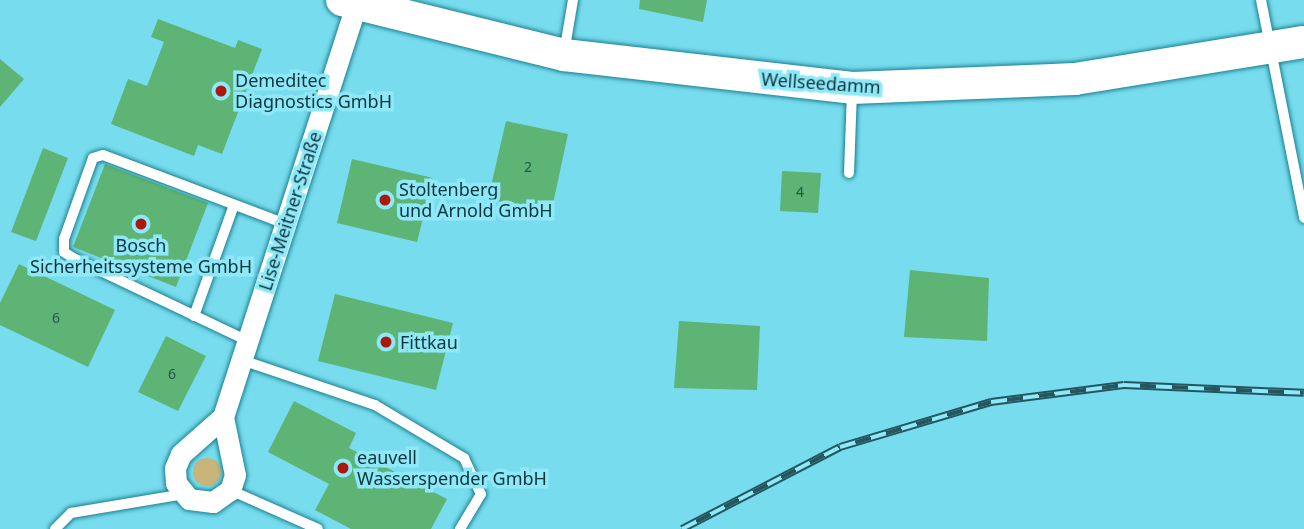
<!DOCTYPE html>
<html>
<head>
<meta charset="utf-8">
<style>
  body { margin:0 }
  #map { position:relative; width:1304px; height:529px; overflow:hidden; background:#8ee8f8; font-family:"Noto Sans",sans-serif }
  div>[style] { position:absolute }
  .built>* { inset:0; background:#77dcee }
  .green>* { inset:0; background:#c9b47a }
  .round { border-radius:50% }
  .building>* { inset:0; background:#5eb474 }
  .roads { filter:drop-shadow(0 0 2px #1a8190) drop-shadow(0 0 2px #1a8190) }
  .lane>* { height:10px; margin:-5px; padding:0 5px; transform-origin:5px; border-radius:5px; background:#fff }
  .street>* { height:21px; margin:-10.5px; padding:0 10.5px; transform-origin:10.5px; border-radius:10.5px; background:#fff }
  .secondary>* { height:32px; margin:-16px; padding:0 16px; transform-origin:16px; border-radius:16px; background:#fff }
  .rail>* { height:8px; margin-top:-4px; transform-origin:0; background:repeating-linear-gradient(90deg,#8ee8f8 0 16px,#25565f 0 32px); box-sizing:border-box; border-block:2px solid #25565f }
  .dots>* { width:19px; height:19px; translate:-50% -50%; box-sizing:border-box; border:4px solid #8ee8f8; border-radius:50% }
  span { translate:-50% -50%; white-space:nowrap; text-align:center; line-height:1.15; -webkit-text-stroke:7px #8ee8f8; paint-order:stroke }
  .number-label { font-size:14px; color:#21554a }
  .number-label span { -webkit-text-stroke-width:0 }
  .poi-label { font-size:18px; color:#0d353c }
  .left { translate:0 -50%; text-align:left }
  .street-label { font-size:18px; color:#0d353c }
</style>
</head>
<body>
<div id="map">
  <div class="built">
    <i style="clip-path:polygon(0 0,1304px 0,1304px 529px,0 529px)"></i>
  </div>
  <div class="green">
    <i class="round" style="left:193px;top:458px;width:28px;height:28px"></i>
  </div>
  <div class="building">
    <i style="clip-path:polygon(640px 0,707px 0,703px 22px,639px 9px)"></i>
    <i style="clip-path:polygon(158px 19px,235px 48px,238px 40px,262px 49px,222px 154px,198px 145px,194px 156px,111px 124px,128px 79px,147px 86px,164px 42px,151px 37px)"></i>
    <i style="clip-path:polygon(0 59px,24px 79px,0 107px)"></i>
    <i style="clip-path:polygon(506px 121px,568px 134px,551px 213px,488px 199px)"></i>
    <i style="clip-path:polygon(43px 148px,68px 158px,36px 241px,11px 232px)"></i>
    <i style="clip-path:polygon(352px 159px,433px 178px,417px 242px,337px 223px)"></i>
    <i style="clip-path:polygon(105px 164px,208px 203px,176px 287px,73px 247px)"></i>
    <i style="clip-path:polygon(782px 171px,821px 173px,818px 213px,780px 211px)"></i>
    <i style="clip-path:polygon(19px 264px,115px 310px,88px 367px,0 325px,0 303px)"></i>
    <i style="clip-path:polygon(910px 270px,989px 278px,987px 341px,904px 337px)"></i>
    <i style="clip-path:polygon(335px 294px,453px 323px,436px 390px,318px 361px)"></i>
    <i style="clip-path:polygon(679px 321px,760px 326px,757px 390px,674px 388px)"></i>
    <i style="clip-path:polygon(166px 336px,206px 356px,178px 411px,138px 392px)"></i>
    <i style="clip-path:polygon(294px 401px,356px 433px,349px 448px,447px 499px,431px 529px,351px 529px,315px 510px,329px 484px,268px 452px)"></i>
  </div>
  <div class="roads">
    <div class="lane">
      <i style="left:1261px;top:0;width:222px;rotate:78.8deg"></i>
      <i style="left:564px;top:53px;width:54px;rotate:-80.4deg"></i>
      <i style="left:849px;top:173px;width:82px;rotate:-87.9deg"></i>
      <i style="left:194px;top:316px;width:118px;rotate:-70.2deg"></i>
      <i style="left:248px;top:341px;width:194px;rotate:-154.6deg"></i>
      <i style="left:73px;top:258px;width:11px;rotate:-146deg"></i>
      <i style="left:64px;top:252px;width:13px;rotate:-90deg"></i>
      <i style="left:64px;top:239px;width:86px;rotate:-70.3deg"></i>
      <i style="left:93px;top:158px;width:10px;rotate:-17deg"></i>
      <i style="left:103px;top:155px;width:196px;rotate:20.7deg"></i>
      <i style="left:242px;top:360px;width:140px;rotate:18.7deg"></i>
      <i style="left:375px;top:405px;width:104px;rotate:30.8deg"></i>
      <i style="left:464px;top:458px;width:40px;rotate:65deg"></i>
      <i style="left:481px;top:494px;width:41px;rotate:121deg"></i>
      <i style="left:230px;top:490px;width:96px;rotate:23.9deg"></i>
      <i style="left:55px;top:529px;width:23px;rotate:-45deg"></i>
      <i style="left:71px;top:513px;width:115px;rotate:-9.5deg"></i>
    </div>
    <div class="street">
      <i style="left:223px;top:417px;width:59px;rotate:78.3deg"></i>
      <i style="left:235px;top:475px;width:16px;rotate:108deg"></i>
      <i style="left:230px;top:490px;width:21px;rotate:145deg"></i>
      <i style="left:213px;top:502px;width:24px;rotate:-173deg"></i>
      <i style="left:189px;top:499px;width:21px;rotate:-129deg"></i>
      <i style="left:176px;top:483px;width:15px;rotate:-94deg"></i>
      <i style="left:175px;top:468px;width:15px;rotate:-67deg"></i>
      <i style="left:181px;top:454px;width:56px;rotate:-41.4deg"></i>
      <i style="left:223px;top:417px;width:433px;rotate:-72.1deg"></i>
    </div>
    <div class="secondary">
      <i style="left:342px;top:0;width:229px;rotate:13.9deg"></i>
      <i style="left:564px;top:55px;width:290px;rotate:6.5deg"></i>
      <i style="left:852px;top:88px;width:223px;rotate:-2.3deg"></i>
      <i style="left:1075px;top:79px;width:232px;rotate:-9.2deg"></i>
    </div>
  </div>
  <div class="rail">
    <i style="left:682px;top:529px;width:178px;rotate:-27.4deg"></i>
    <i style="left:840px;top:447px;width:158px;rotate:-16.6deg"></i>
    <i style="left:991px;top:402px;width:134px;rotate:-7.3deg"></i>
    <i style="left:1124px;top:385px;width:180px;rotate:2.5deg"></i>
  </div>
  <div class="dots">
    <i style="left:221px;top:91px;background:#aa190c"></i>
    <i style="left:385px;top:200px;background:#aa190c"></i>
    <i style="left:141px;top:224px;background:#aa190c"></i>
    <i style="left:386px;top:342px;background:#aa190c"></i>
    <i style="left:343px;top:468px;background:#aa190c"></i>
  </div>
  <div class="number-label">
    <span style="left:528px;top:167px">2</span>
    <span style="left:800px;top:192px">4</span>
    <span style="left:56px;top:318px">6</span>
    <span style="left:172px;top:374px">6</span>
  </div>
  <div class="poi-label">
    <span class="left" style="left:235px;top:91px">Demeditec<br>Diagnostics GmbH</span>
    <span class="left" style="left:399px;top:200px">Stoltenberg<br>und Arnold GmbH</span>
    <span style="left:141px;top:256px">Bosch<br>Sicherheitssysteme GmbH</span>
    <span class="left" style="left:400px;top:342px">Fittkau</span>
    <span class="left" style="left:357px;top:468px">eauvell<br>Wasserspender GmbH</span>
  </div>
  <div class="street-label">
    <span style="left:821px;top:83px;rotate:4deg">Wellseedamm</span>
    <span style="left:290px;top:211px;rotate:-72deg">Lise-Meitner-Straße</span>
  </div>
</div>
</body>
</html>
